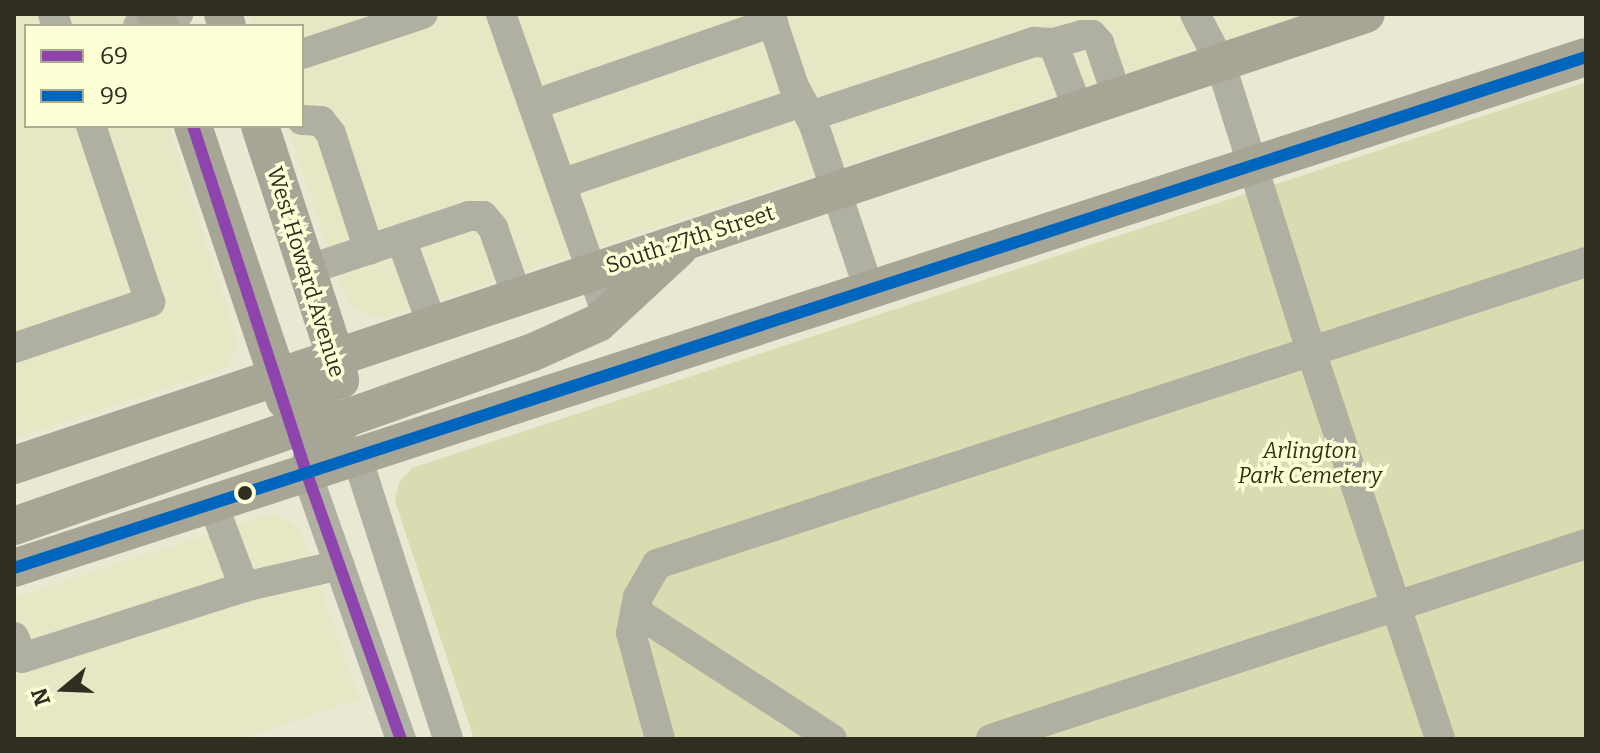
<!DOCTYPE html>
<html>
<head>
<meta charset="utf-8">
<style>
  body { margin:0 }
  #map { position:relative; width:1600px; height:753px; overflow:hidden; background:#e8e8d3; font-family:Bitter,serif }
  div>[style] { position:absolute }
  .built>* { inset:0; background:#e7e7c5 }
  .green>* { inset:0; background:#dbdbb2 }
  .minor>* { height:30px; margin:-15px; padding:0 15px; transform-origin:15px; border-radius:15px; background:#afafa2 }
  .major>* { height:38px; margin:-19px; padding:0 19px; transform-origin:19px; border-radius:19px; background:#a7a696 }
  .bus-1>* { height:12px; margin:-6px; padding:0 6px; transform-origin:6px; border-radius:6px; background:#8e44ad }
  .bus-2>* { height:12px; margin:-6px; padding:0 6px; transform-origin:6px; border-radius:6px; background:#0065bd }
  .dots>* { width:22px; height:22px; translate:-50% -50%; box-sizing:border-box; border:4px solid #fefed7; border-radius:50% }
  span { translate:-50% -50%; white-space:nowrap; text-align:center; line-height:1.15; -webkit-text-stroke:7px #fefed7; paint-order:stroke }
  .street-label { font-size:22px; color:#2f2e20 }
  .park-label { font-size:22px; color:#313012; font-style:italic }
  .frame { position:absolute; inset:0; border:16px solid #2f2e20; pointer-events:none }
  .legend { position:absolute; left:24px; top:24px; width:280px; height:104px; box-sizing:border-box; background:#fefed7; border:2px solid #abab8e; margin:0; padding:10px 14px; list-style:none; font-size:24px; color:#2f2e20 }
  .legend li { display:flex; align-items:center; gap:16px; height:40px }
  .legend b { width:40px; border:2px solid #abab8e }
  .north { position:absolute; left:24px; top:649px; width:80px; height:80px; -webkit-text-stroke:6px #fefed7; paint-order:stroke; rotate:251deg; font-size:22px; font-weight:700; line-height:32px; text-align:center; color:#2f2e20 }
  .north::after { content:''; display:block; margin:auto; width:28px; height:36px; background:#2f2e20; clip-path:polygon(50% 0,100% 100%,50% 72%,0 100%) }
</style>
</head>
<body>
<div id="map">
  <div class="built">
    <i style="clip-path:polygon(14px 14px,132px 14px,136px 26px,26px 26px,26px 126px,168px 126px,235px 333px,236px 349px,229px 364px,215px 373px,14px 439px)"></i>
    <i style="clip-path:polygon(250px 14px,1307px 14px,385px 317px,369px 315px,355px 308px,344px 294px,287px 126px,302px 126px,302px 26px,254px 26px)"></i>
    <i style="clip-path:polygon(277px 515px,291px 522px,302px 534px,359px 699px,241px 739px,14px 739px,14px 598px,263px 516px)"></i>
  </div>
  <div class="green">
    <i style="clip-path:polygon(1586px 82px,1586px 739px,474px 739px,395px 501px,399px 482px,412px 468px)"></i>
  </div>
  <div class="minor">
    <i style="left:53px;top:14px;width:13px;rotate:72deg"></i>
    <i style="left:501px;top:14px;width:319px;rotate:70.6deg"></i>
    <i style="left:770px;top:14px;width:74px;rotate:71.8deg"></i>
    <i style="left:793px;top:84px;width:46px;rotate:62.9deg"></i>
    <i style="left:814px;top:125px;width:176px;rotate:71.5deg"></i>
    <i style="left:1195px;top:14px;width:54px;rotate:62.5deg"></i>
    <i style="left:1220px;top:62px;width:303px;rotate:72.5deg"></i>
    <i style="left:1311px;top:351px;width:409px;rotate:71.6deg"></i>
    <i style="left:138px;top:26px;width:42px;rotate:-16.7deg"></i>
    <i style="left:1053px;top:43px;width:71px;rotate:69.3deg"></i>
    <i style="left:302px;top:54px;width:127px;rotate:-18.3deg"></i>
    <i style="left:533px;top:105px;width:254px;rotate:-19.1deg"></i>
    <i style="left:810px;top:116px;width:236px;rotate:-18.3deg"></i>
    <i style="left:1034px;top:42px;width:19px;rotate:3deg"></i>
    <i style="left:1053px;top:43px;width:30px;rotate:-15deg"></i>
    <i style="left:1082px;top:35px;width:10px"></i>
    <i style="left:1092px;top:35px;width:11px;rotate:49deg"></i>
    <i style="left:1099px;top:43px;width:56px;rotate:71.2deg"></i>
    <i style="left:302px;top:120px;width:19px;rotate:3deg"></i>
    <i style="left:321px;top:121px;width:16px;rotate:52deg"></i>
    <i style="left:331px;top:134px;width:122px;rotate:71.9deg"></i>
    <i style="left:561px;top:184px;width:255px;rotate:-18.8deg"></i>
    <i style="left:401px;top:239px;width:90px;rotate:70deg"></i>
    <i style="left:307px;top:270px;width:171px;rotate:-18.4deg"></i>
    <i style="left:469px;top:216px;width:14px"></i>
    <i style="left:483px;top:216px;width:16px;rotate:50deg"></i>
    <i style="left:493px;top:228px;width:72px;rotate:70.6deg"></i>
    <i style="left:14px;top:348px;width:144px;rotate:-18.7deg"></i>
    <i style="left:150px;top:302px;width:186px;rotate:-108.5deg"></i>
    <i style="left:357px;top:457px;width:296px;rotate:72.1deg"></i>
    <i style="left:307px;top:474px;width:281px;rotate:70.5deg"></i>
    <i style="left:213px;top:504px;width:89px;rotate:69.5deg"></i>
    <i style="left:635px;top:611px;width:235px;rotate:33deg"></i>
    <i style="left:14px;top:637px;width:22px;rotate:69deg"></i>
    <i style="left:22px;top:658px;width:233px;rotate:-17.7deg"></i>
    <i style="left:244px;top:587px;width:98px;rotate:-12.9deg"></i>
    <i style="left:660px;top:739px;width:110px;rotate:-105.3deg"></i>
    <i style="left:631px;top:633px;width:37px;rotate:-79deg"></i>
    <i style="left:638px;top:597px;width:38px;rotate:-60deg"></i>
    <i style="left:657px;top:564px;width:977px;rotate:-18.01deg"></i>
    <i style="left:991px;top:739px;width:626px;rotate:-18.15deg"></i>
  </div>
  <div class="major">
    <i style="left:156px;top:14px;width:13px;rotate:72deg"></i>
    <i style="left:223px;top:14px;width:13px;rotate:72deg"></i>
    <i style="left:193px;top:126px;width:289px;rotate:71.4deg"></i>
    <i style="left:260px;top:126px;width:242px;rotate:71.9deg"></i>
    <i style="left:335px;top:356px;width:25px;rotate:78deg"></i>
    <i style="left:14px;top:465px;width:1425px;rotate:-18.45deg"></i>
    <i style="left:307px;top:474px;width:22px;rotate:-72deg"></i>
    <i style="left:314px;top:453px;width:48px;rotate:-46.7deg"></i>
    <i style="left:347px;top:418px;width:195px;rotate:-19.5deg"></i>
    <i style="left:531px;top:353px;width:73px;rotate:-24.1deg"></i>
    <i style="left:598px;top:323px;width:110px;rotate:-42.8deg"></i>
    <i style="left:14px;top:526px;width:295px;rotate:-19.2deg"></i>
    <i style="left:293px;top:429px;width:48px;rotate:-51deg"></i>
    <i style="left:323px;top:392px;width:38px;rotate:-72deg"></i>
    <i style="left:14px;top:568px;width:1653px;rotate:-18.01deg"></i>
  </div>
  <div class="bus-1">
    <i style="left:193px;top:126px;width:366px;rotate:71.9deg"></i>
    <i style="left:307px;top:474px;width:281px;rotate:70.5deg"></i>
  </div>
  <div class="bus-2">
    <i style="left:14px;top:568px;width:1653px;rotate:-18.01deg"></i>
  </div>
  <div class="dots">
    <i style="left:245px;top:493px;background:#2f2e20"></i>
  </div>
  <div class="street-label">
    <span style="left:690px;top:239px;rotate:-18deg">South 27th Street</span>
    <span style="left:306px;top:272px;rotate:73deg">West Howard Avenue</span>
  </div>
  <div class="park-label">
    <span style="left:1310px;top:463px">Arlington<br>Park Cemetery</span>
  </div>
  <div class="frame"></div>
  <ul class="legend">
  <li><b style="height:10px;background:#8e44ad"></b>69</li>
  <li><b style="height:10px;background:#0065bd"></b>99</li>
  </ul>
  <div class="north">N</div>
</div>
</body>
</html>
